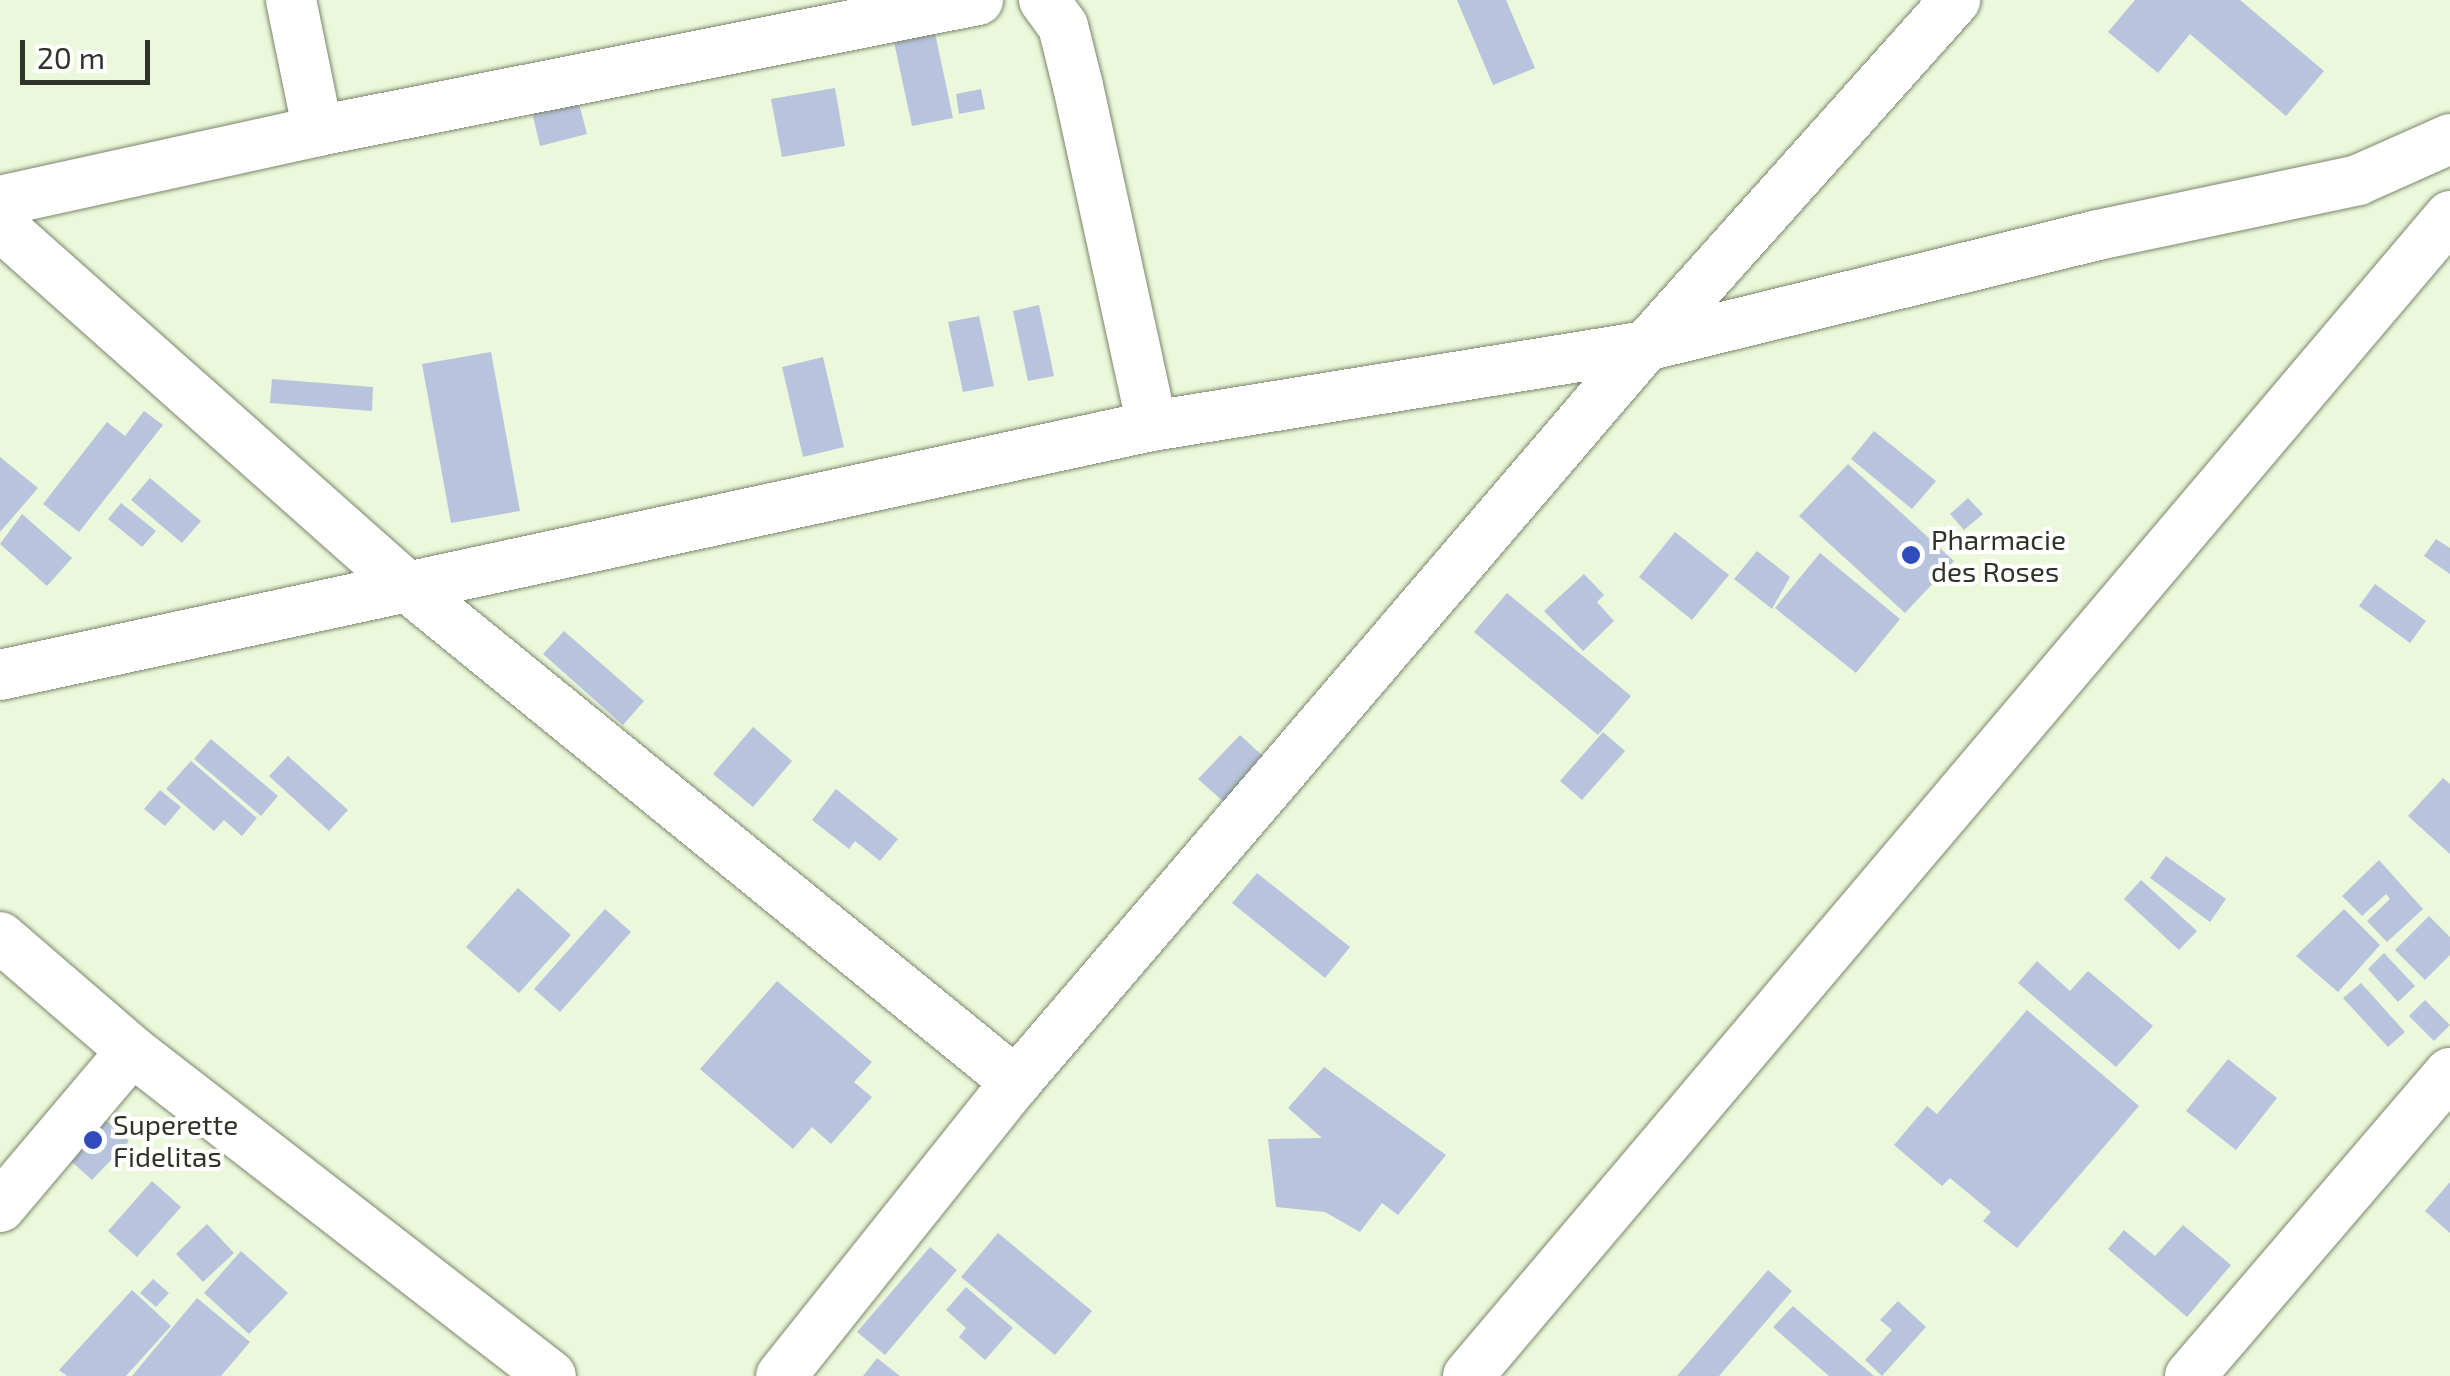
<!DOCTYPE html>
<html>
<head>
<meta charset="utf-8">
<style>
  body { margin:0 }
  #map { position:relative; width:2450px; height:1376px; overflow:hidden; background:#ecf8db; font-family:"Exo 2",sans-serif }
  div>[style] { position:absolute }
  .building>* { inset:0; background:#b8c3de }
  .roads { filter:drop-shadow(0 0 2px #7b866c) drop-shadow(0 0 2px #7b866c) }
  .minor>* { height:50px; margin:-25px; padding:0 25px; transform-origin:25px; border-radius:25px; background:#fff }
  .dots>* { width:28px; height:28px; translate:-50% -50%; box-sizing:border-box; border:5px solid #fff; border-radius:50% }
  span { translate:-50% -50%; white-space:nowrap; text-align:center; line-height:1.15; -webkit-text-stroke:8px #fff; paint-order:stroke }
  .poi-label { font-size:28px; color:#2f3429 }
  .left { translate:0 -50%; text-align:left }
  .scale { position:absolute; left:20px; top:40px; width:130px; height:45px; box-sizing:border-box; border:5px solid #2f3429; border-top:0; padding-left:12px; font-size:30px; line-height:35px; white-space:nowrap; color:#2f3429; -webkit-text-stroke:8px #fff; paint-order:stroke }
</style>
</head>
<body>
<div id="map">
  <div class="building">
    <i style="clip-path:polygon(1457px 0,1506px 0,1535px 68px,1493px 85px)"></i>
    <i style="clip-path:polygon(2135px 0,2240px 0,2324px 71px,2286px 116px,2190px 34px,2158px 73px,2108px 32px)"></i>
    <i style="clip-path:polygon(935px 33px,953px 118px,912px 126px,894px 42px)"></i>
    <i style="clip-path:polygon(835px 88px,845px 146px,782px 157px,771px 99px)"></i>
    <i style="clip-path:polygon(981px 89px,985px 109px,959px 114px,956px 94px)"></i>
    <i style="clip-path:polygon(578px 100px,587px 134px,540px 146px,532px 112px)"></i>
    <i style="clip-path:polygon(1039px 305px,1054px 376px,1028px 381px,1013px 311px)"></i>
    <i style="clip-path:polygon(979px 316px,994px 386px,963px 392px,948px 322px)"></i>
    <i style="clip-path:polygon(491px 352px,520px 511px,451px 523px,422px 364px)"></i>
    <i style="clip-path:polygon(823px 357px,844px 447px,803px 457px,782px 367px)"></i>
    <i style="clip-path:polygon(272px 379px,373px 387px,372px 411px,270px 403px)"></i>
    <i style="clip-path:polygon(144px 411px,163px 425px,79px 532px,43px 504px,107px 422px,125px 436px)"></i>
    <i style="clip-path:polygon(1874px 431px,1936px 481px,1912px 509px,1851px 459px)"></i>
    <i style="clip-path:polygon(0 457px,38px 488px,0 532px)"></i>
    <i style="clip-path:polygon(1848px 464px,1954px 561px,1905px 613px,1799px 516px)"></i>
    <i style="clip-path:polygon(150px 478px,201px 521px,182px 543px,131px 500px)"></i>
    <i style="clip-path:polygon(1968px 498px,1983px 514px,1964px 530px,1950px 514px)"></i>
    <i style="clip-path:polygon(121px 503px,156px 531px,142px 547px,108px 519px)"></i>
    <i style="clip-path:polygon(22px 514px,72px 558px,47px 586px,0 544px)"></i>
    <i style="clip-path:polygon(1675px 532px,1729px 575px,1692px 620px,1639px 577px)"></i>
    <i style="clip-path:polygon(2436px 539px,2450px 548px,2450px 574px,2424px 556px)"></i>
    <i style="clip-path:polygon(1757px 551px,1790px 577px,1772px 609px,1734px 579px)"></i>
    <i style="clip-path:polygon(1820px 553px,1900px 619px,1856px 673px,1775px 608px)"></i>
    <i style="clip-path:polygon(1584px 574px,1604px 595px,1597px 602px,1614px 621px,1583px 651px,1544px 611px)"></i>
    <i style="clip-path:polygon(2375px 584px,2426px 621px,2410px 643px,2359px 606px)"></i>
    <i style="clip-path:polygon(1507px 593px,1631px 696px,1598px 735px,1474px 632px)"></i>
    <i style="clip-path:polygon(564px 631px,644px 701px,623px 725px,543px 654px)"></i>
    <i style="clip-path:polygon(753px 727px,792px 761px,753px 807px,713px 774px)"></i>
    <i style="clip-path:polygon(1603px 732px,1625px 751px,1582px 800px,1560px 781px)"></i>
    <i style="clip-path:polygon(1240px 735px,1266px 759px,1225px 803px,1198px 779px)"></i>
    <i style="clip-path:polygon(211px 739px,278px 796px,261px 816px,194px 759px)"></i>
    <i style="clip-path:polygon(288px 756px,348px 810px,329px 831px,269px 776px)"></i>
    <i style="clip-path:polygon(191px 761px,257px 818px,242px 836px,224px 820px,214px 831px,166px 789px)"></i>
    <i style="clip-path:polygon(2443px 778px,2450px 784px,2450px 854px,2408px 816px)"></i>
    <i style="clip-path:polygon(836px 789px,898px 839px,880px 861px,855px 841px,849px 849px,812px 820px)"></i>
    <i style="clip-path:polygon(160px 790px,181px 807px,165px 826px,144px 809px)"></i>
    <i style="clip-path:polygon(2166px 856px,2226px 899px,2210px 922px,2150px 878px)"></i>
    <i style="clip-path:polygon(2379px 860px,2423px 909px,2387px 942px,2367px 921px,2390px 899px,2386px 894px,2362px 916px,2342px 896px)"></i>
    <i style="clip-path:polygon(1257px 873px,1350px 947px,1325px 978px,1232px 903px)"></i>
    <i style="clip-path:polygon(2141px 880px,2197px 931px,2179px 950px,2124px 899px)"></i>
    <i style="clip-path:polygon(518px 888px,571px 935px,519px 993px,466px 947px)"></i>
    <i style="clip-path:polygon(605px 909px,631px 932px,560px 1012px,534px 989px)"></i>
    <i style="clip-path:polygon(2344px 909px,2380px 945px,2338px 992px,2296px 956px)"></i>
    <i style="clip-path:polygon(2429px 916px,2450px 937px,2450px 955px,2425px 980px,2395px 950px)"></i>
    <i style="clip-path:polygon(2384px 953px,2415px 986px,2398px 1002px,2368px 969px)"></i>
    <i style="clip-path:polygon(2037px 961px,2070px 991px,2088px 971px,2153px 1026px,2116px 1067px,2018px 983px)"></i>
    <i style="clip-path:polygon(777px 981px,872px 1062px,854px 1082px,872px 1097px,831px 1144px,812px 1127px,793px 1149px,700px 1069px)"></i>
    <i style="clip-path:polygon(2361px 983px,2405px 1032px,2388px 1047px,2343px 998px)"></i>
    <i style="clip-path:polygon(2425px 1000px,2450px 1025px,2434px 1041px,2409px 1016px)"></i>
    <i style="clip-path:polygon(2027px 1010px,2139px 1106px,2017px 1248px,1983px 1221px,1991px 1212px,1950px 1178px,1942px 1186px,1894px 1145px,1927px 1106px,1937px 1114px)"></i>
    <i style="clip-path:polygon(2228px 1059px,2277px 1098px,2236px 1150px,2186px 1111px)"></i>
    <i style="clip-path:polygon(1324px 1067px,1446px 1155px,1398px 1215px,1382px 1203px,1360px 1232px,1325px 1212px,1276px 1207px,1268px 1139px,1322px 1138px,1288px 1108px)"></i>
    <i style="clip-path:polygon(99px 1114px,129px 1141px,92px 1180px,62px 1153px)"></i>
    <i style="clip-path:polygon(152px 1181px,181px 1207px,137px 1257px,108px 1231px)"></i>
    <i style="clip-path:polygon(2450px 1182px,2450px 1233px,2425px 1211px)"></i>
    <i style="clip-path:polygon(207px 1224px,234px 1253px,203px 1282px,176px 1254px)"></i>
    <i style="clip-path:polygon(2183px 1225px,2231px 1265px,2187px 1317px,2108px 1249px,2124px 1230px,2155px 1256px)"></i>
    <i style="clip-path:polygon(998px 1233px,1092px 1311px,1055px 1355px,961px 1277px)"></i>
    <i style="clip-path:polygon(930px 1247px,957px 1270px,885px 1355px,857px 1332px)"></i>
    <i style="clip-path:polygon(241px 1251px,288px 1293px,249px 1334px,204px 1293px)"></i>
    <i style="clip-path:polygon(1768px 1270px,1792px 1291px,1719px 1376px,1677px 1376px)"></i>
    <i style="clip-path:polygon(153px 1279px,169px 1293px,156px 1307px,140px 1293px)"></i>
    <i style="clip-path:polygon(966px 1287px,1013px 1328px,985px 1360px,959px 1337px,966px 1328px,946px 1310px)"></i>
    <i style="clip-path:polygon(132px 1290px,171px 1326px,126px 1376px,67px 1376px,59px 1370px)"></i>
    <i style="clip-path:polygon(197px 1298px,250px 1342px,221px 1376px,132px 1376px)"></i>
    <i style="clip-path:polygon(1898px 1301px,1926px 1327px,1882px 1376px,1865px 1360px,1892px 1330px,1880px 1320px)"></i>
    <i style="clip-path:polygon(1793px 1306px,1874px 1376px,1829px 1376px,1773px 1327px)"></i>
    <i style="clip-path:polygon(877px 1358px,900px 1376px,863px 1376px)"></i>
  </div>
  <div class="roads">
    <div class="minor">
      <i style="left:291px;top:0;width:134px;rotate:78.4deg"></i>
      <i style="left:1044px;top:0;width:32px;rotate:54deg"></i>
      <i style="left:1063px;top:26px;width:62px;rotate:76deg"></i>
      <i style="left:1078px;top:86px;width:348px;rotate:77.7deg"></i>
      <i style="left:0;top:201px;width:326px;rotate:-12.4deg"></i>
      <i style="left:318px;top:131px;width:673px;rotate:-11.23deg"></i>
      <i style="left:0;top:225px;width:542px;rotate:41.63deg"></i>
      <i style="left:405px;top:585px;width:788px;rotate:39.13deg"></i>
      <i style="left:0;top:675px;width:1179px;rotate:-12.2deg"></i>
      <i style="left:1152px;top:426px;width:500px;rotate:-9.2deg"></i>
      <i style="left:1646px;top:346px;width:465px;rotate:-13.8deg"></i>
      <i style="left:2098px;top:235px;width:266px;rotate:-11.9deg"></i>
      <i style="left:2358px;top:180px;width:101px;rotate:-24deg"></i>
      <i style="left:0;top:937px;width:174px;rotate:40.8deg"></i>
      <i style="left:132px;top:1051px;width:530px;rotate:37.8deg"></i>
      <i style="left:0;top:1207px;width:204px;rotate:-49.8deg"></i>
      <i style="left:781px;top:1376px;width:376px;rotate:-51.4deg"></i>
      <i style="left:1016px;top:1082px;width:969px;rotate:-49.44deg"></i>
      <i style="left:1646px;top:346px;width:464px;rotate:-48.2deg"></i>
      <i style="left:1468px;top:1376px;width:1520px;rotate:-49.75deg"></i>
      <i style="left:2190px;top:1376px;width:399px;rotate:-49.4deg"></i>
    </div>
  </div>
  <div class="dots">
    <i style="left:1911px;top:555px;background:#2f4bbc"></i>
    <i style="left:93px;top:1140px;background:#2f4bbc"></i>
  </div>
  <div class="poi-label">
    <span class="left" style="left:1931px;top:555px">Pharmacie<br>des Roses</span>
    <span class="left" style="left:113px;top:1140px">Superette<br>Fidelitas</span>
  </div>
  <div class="scale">20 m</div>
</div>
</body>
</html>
